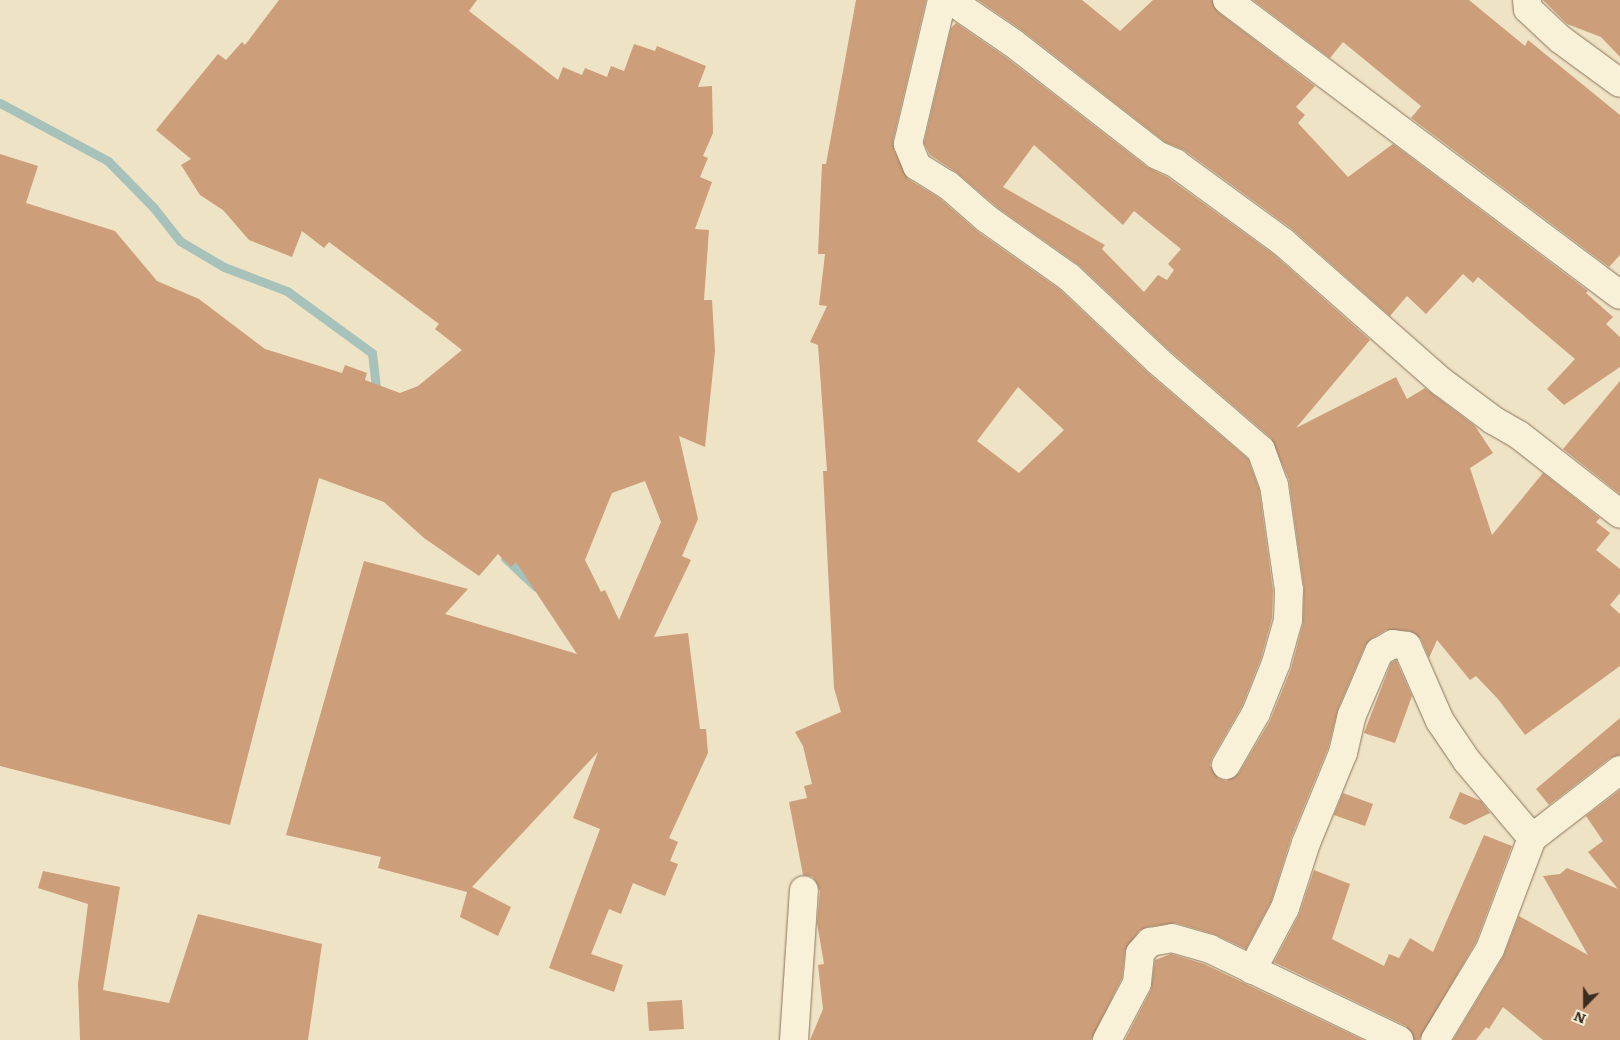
<!DOCTYPE html>
<html>
<head>
<meta charset="utf-8">
<style>
  body { margin:0 }
  #map { position:relative; width:1620px; height:1040px; overflow:hidden; background:#efe3c5; font-family:Literata,serif }
  div>[style] { position:absolute }
  .stream>* { height:9px; margin:-4.5px; padding:0 4.5px; transform-origin:4.5px; border-radius:4.5px; background:#a7c2ba }
  .building>* { inset:0; background:#cd9e7a }
  .roads { filter:drop-shadow(0 0 1px #8a745b) drop-shadow(0 0 1px #8a745b) }
  .minor>* { height:28px; margin:-14px; padding:0 14px; transform-origin:14px; border-radius:14px; background:#f9f0d8 }
  span { translate:-50% -50%; white-space:nowrap; text-align:center; line-height:1.15; -webkit-text-stroke:4px #f6edd5; paint-order:stroke }
  .north { position:absolute; left:1560px; top:980px; width:50px; height:50px; -webkit-text-stroke:4px #f6edd5; paint-order:stroke; rotate:202deg; font-size:14px; font-weight:700; line-height:20px; text-align:center; color:#3a2c1f }
  .north::after { content:''; display:block; margin:auto; width:18px; height:22px; background:#3a2c1f; clip-path:polygon(50% 0,100% 100%,50% 72%,0 100%) }
</style>
</head>
<body>
<div id="map">
  <div class="stream">
    <i style="left:0;top:103px;width:123px;rotate:28.2deg"></i>
    <i style="left:108px;top:161px;width:66px;rotate:45.6deg"></i>
    <i style="left:154px;top:208px;width:42px;rotate:51.8deg"></i>
    <i style="left:180px;top:241px;width:51px;rotate:30.6deg"></i>
    <i style="left:224px;top:267px;width:67px;rotate:20.9deg"></i>
    <i style="left:287px;top:291px;width:105px;rotate:36.1deg"></i>
    <i style="left:372px;top:353px;width:43px;rotate:83.4deg"></i>
    <i style="left:505px;top:558px;width:42px;rotate:43.1deg"></i>
  </div>
  <div class="building">
    <i style="clip-path:polygon(evenodd,279px 0,477px 0,469px 11px,558px 80px,563px 67px,582px 75px,585px 68px,607px 77px,611px 66px,624px 71px,634px 44px,655px 51px,657px 46px,706px 66px,698px 87px,712px 86px,713px 133px,703px 156px,708px 158px,700px 177px,712px 182px,695px 229px,709px 230px,704px 300px,712px 300px,715px 351px,705px 447px,679px 436px,698px 519px,682px 556px,691px 560px,654px 637px,688px 633px,700px 729px,706px 729px,708px 753px,669px 838px,678px 842px,670px 861px,678px 864px,665px 896px,633px 883px,621px 914px,609px 909px,591px 954px,623px 965px,614px 992px,549px 968px,600px 829px,573px 818px,598px 752px,472px 887px,511px 907px,498px 936px,460px 917px,467px 892px,378px 868px,381px 857px,286px 835px,364px 561px,468px 589px,445px 614px,577px 654px,516px 562px,511px 567px,498px 554px,479px 576px,424px 538px,384px 502px,319px 478px,230px 825px,0 766px,0 154px,38px 166px,26px 203px,115px 231px,157px 281px,199px 299px,265px 349px,342px 373px,345px 365px,367px 373px,365px 380px,400px 393px,418px 386px,462px 350px,435px 329px,439px 324px,329px 242px,324px 248px,302px 231px,292px 257px,249px 240px,223px 210px,200px 195px,181px 165px,191px 159px,156px 130px,218px 54px,226px 60px,242px 42px,245px 45px,279px 0,645px 481px,661px 522px,619px 620px,605px 590px,601px 592px,585px 560px,612px 493px,645px 481px)"></i>
    <i style="clip-path:polygon(evenodd,856px 0,926px 0,893px 140px,894px 150px,908px 179px,939px 198px,978px 232px,1059px 289px,1148px 373px,1248px 459px,1259px 489px,1273px 591px,1272px 618px,1261px 658px,1242px 706px,1212px 758px,1210px 765px,1218px 778px,1226px 781px,1239px 773px,1270px 721px,1291px 669px,1303px 624px,1304px 588px,1289px 480px,1271px 438px,1168px 349px,1080px 266px,997px 207px,956px 172px,930px 155px,924px 143px,951px 28px,956px 23px,1004px 56px,1147px 167px,1167px 177px,1273px 254px,1370px 340px,1296px 428px,1396px 377px,1407px 399px,1425px 388px,1475px 426px,1493px 453px,1470px 468px,1492px 535px,1543px 473px,1600px 518px,1596px 522px,1610px 533px,1596px 550px,1620px 569px,1620px 593px,1610px 605px,1620px 614px,1620px 666px,1525px 735px,1498px 699px,1476px 676px,1470px 680px,1437px 640px,1429px 658px,1421px 639px,1410px 631px,1386px 630px,1371px 639px,1365px 646px,1338px 709px,1328px 748px,1291px 838px,1271px 902px,1246px 949px,1214px 934px,1176px 923px,1147px 927px,1139px 931px,1125px 951px,1122px 978px,1091px 1040px,810px 1040px,823px 1009px,818px 965px,824px 964px,817px 923px,820px 891px,813px 877px,803px 875px,789px 802px,807px 798px,804px 786px,812px 784px,803px 746px,795px 732px,841px 712px,834px 688px,823px 471px,827px 471px,818px 345px,810px 342px,827px 306px,819px 305px,825px 254px,818px 254px,822px 164px,826px 164px,856px 0,1034px 145px,1123px 225px,1134px 211px,1181px 249px,1168px 264px,1174px 270px,1167px 280px,1158px 275px,1144px 292px,1102px 249px,1105px 245px,1003px 187px,1034px 145px,856px 0,1018px 387px,1064px 430px,1019px 473px,977px 441px,1018px 387px)"></i>
    <i style="clip-path:polygon(978px 0,1082px 0,1120px 31px,1153px 0,1212px 0,1218px 12px,1315px 86px,1296px 107px,1305px 115px,1298px 123px,1348px 177px,1393px 144px,1588px 291px,1586px 293px,1613px 317px,1606px 324px,1620px 337px,1620px 367px,1564px 405px,1547px 389px,1575px 359px,1478px 277px,1473px 283px,1463px 274px,1426px 314px,1407px 296px,1390px 316px,1292px 229px,1184px 150px,1165px 142px,1023px 31px)"></i>
    <i style="clip-path:polygon(1253px 0,1469px 0,1525px 46px,1528px 40px,1620px 115px,1620px 255px,1609px 267px,1411px 118px,1421px 106px,1343px 42px,1330px 58px)"></i>
    <i style="clip-path:polygon(1543px 0,1620px 0,1620px 57px,1601px 37px,1567px 24px)"></i>
    <i style="clip-path:polygon(1620px 381px,1620px 494px,1563px 449px)"></i>
    <i style="clip-path:polygon(1396px 660px,1412px 696px,1395px 743px,1364px 733px,1391px 663px)"></i>
    <i style="clip-path:polygon(1620px 718px,1620px 755px,1610px 758px,1549px 805px,1536px 789px)"></i>
    <i style="clip-path:polygon(1620px 790px,1620px 1040px,1543px 1040px,1503px 1007px,1489px 1029px,1486px 1027px,1476px 1040px,1453px 1040px,1503px 957px,1519px 916px,1588px 955px,1543px 876px,1560px 874px,1567px 868px,1618px 889px,1588px 852px,1603px 841px,1586px 816px)"></i>
    <i style="clip-path:polygon(1460px 792px,1481px 801px,1490px 813px,1465px 825px,1449px 818px)"></i>
    <i style="clip-path:polygon(1343px 793px,1373px 804px,1365px 826px,1334px 815px)"></i>
    <i style="clip-path:polygon(1484px 835px,1512px 846px,1476px 942px,1419px 1040px,1414px 1040px,1406px 1026px,1274px 962px,1299px 915px,1314px 870px,1350px 884px,1332px 939px,1384px 966px,1389px 954px,1399px 958px,1410px 938px,1433px 952px)"></i>
    <i style="clip-path:polygon(43px 871px,120px 887px,103px 990px,169px 1003px,198px 914px,322px 944px,308px 1040px,80px 1040px,78px 984px,88px 904px,38px 888px)"></i>
    <i style="clip-path:polygon(1171px 954px,1204px 964px,1363px 1040px,1125px 1040px,1151px 990px,1155px 960px)"></i>
    <i style="clip-path:polygon(682px 1000px,684px 1029px,649px 1031px,647px 1002px)"></i>
  </div>
  <div class="roads">
    <div class="minor">
      <i style="left:942px;top:0;width:148px;rotate:103.3deg"></i>
      <i style="left:908px;top:144px;width:24px;rotate:68deg"></i>
      <i style="left:917px;top:166px;width:36px;rotate:32deg"></i>
      <i style="left:948px;top:185px;width:52px;rotate:41.1deg"></i>
      <i style="left:987px;top:219px;width:100px;rotate:35.3deg"></i>
      <i style="left:1069px;top:277px;width:122px;rotate:43.3deg"></i>
      <i style="left:1158px;top:361px;width:136px;rotate:40.8deg"></i>
      <i style="left:1261px;top:450px;width:37px;rotate:70deg"></i>
      <i style="left:1274px;top:485px;width:106px;rotate:81.9deg"></i>
      <i style="left:1289px;top:590px;width:30px;rotate:92deg"></i>
      <i style="left:1288px;top:620px;width:45px;rotate:105.6deg"></i>
      <i style="left:1276px;top:663px;width:54px;rotate:111.8deg"></i>
      <i style="left:1256px;top:713px;width:60px;rotate:120deg"></i>
      <i style="left:950px;top:0;width:76px;rotate:34.3deg"></i>
      <i style="left:1013px;top:43px;width:182px;rotate:37.9deg"></i>
      <i style="left:1157px;top:155px;width:20px;rotate:24deg"></i>
      <i style="left:1175px;top:163px;width:134px;rotate:36.2deg"></i>
      <i style="left:1283px;top:242px;width:212px;rotate:41.4deg"></i>
      <i style="left:1442px;top:382px;width:64px;rotate:36.7deg"></i>
      <i style="left:1493px;top:420px;width:30px;rotate:30deg"></i>
      <i style="left:1519px;top:435px;width:128px;rotate:38deg"></i>
      <i style="left:1227px;top:0;width:491px;rotate:36.9deg"></i>
      <i style="left:1527px;top:0;width:9px;rotate:84deg"></i>
      <i style="left:1528px;top:9px;width:44px;rotate:43.2deg"></i>
      <i style="left:1560px;top:39px;width:74px;rotate:36.3deg"></i>
      <i style="left:1532px;top:838px;width:111px;rotate:-37.7deg"></i>
      <i style="left:1252px;top:970px;width:70px;rotate:-62deg"></i>
      <i style="left:1285px;top:908px;width:68px;rotate:-72.1deg"></i>
      <i style="left:1306px;top:843px;width:97px;rotate:-67.7deg"></i>
      <i style="left:1343px;top:753px;width:39px;rotate:-77deg"></i>
      <i style="left:1352px;top:715px;width:69px;rotate:-66.8deg"></i>
      <i style="left:1379px;top:652px;width:16px;rotate:-30deg"></i>
      <i style="left:1393px;top:644px;width:14px;rotate:8deg"></i>
      <i style="left:1407px;top:646px;width:82px;rotate:66.3deg"></i>
      <i style="left:1440px;top:721px;width:48px;rotate:56deg"></i>
      <i style="left:1467px;top:761px;width:101px;rotate:49.8deg"></i>
      <i style="left:1532px;top:838px;width:119px;rotate:110.7deg"></i>
      <i style="left:1490px;top:949px;width:106px;rotate:121.1deg"></i>
      <i style="left:794px;top:1040px;width:150px;rotate:-86.2deg"></i>
      <i style="left:1107px;top:1040px;width:64px;rotate:-62.2deg"></i>
      <i style="left:1137px;top:983px;width:30px;rotate:-84deg"></i>
      <i style="left:1140px;top:953px;width:15px;rotate:-48deg"></i>
      <i style="left:1150px;top:942px;width:22px;rotate:-10deg"></i>
      <i style="left:1172px;top:938px;width:40px;rotate:16deg"></i>
      <i style="left:1210px;top:949px;width:210px;rotate:25.7deg"></i>
    </div>
  </div>
  <div class="north">N</div>
</div>
</body>
</html>
